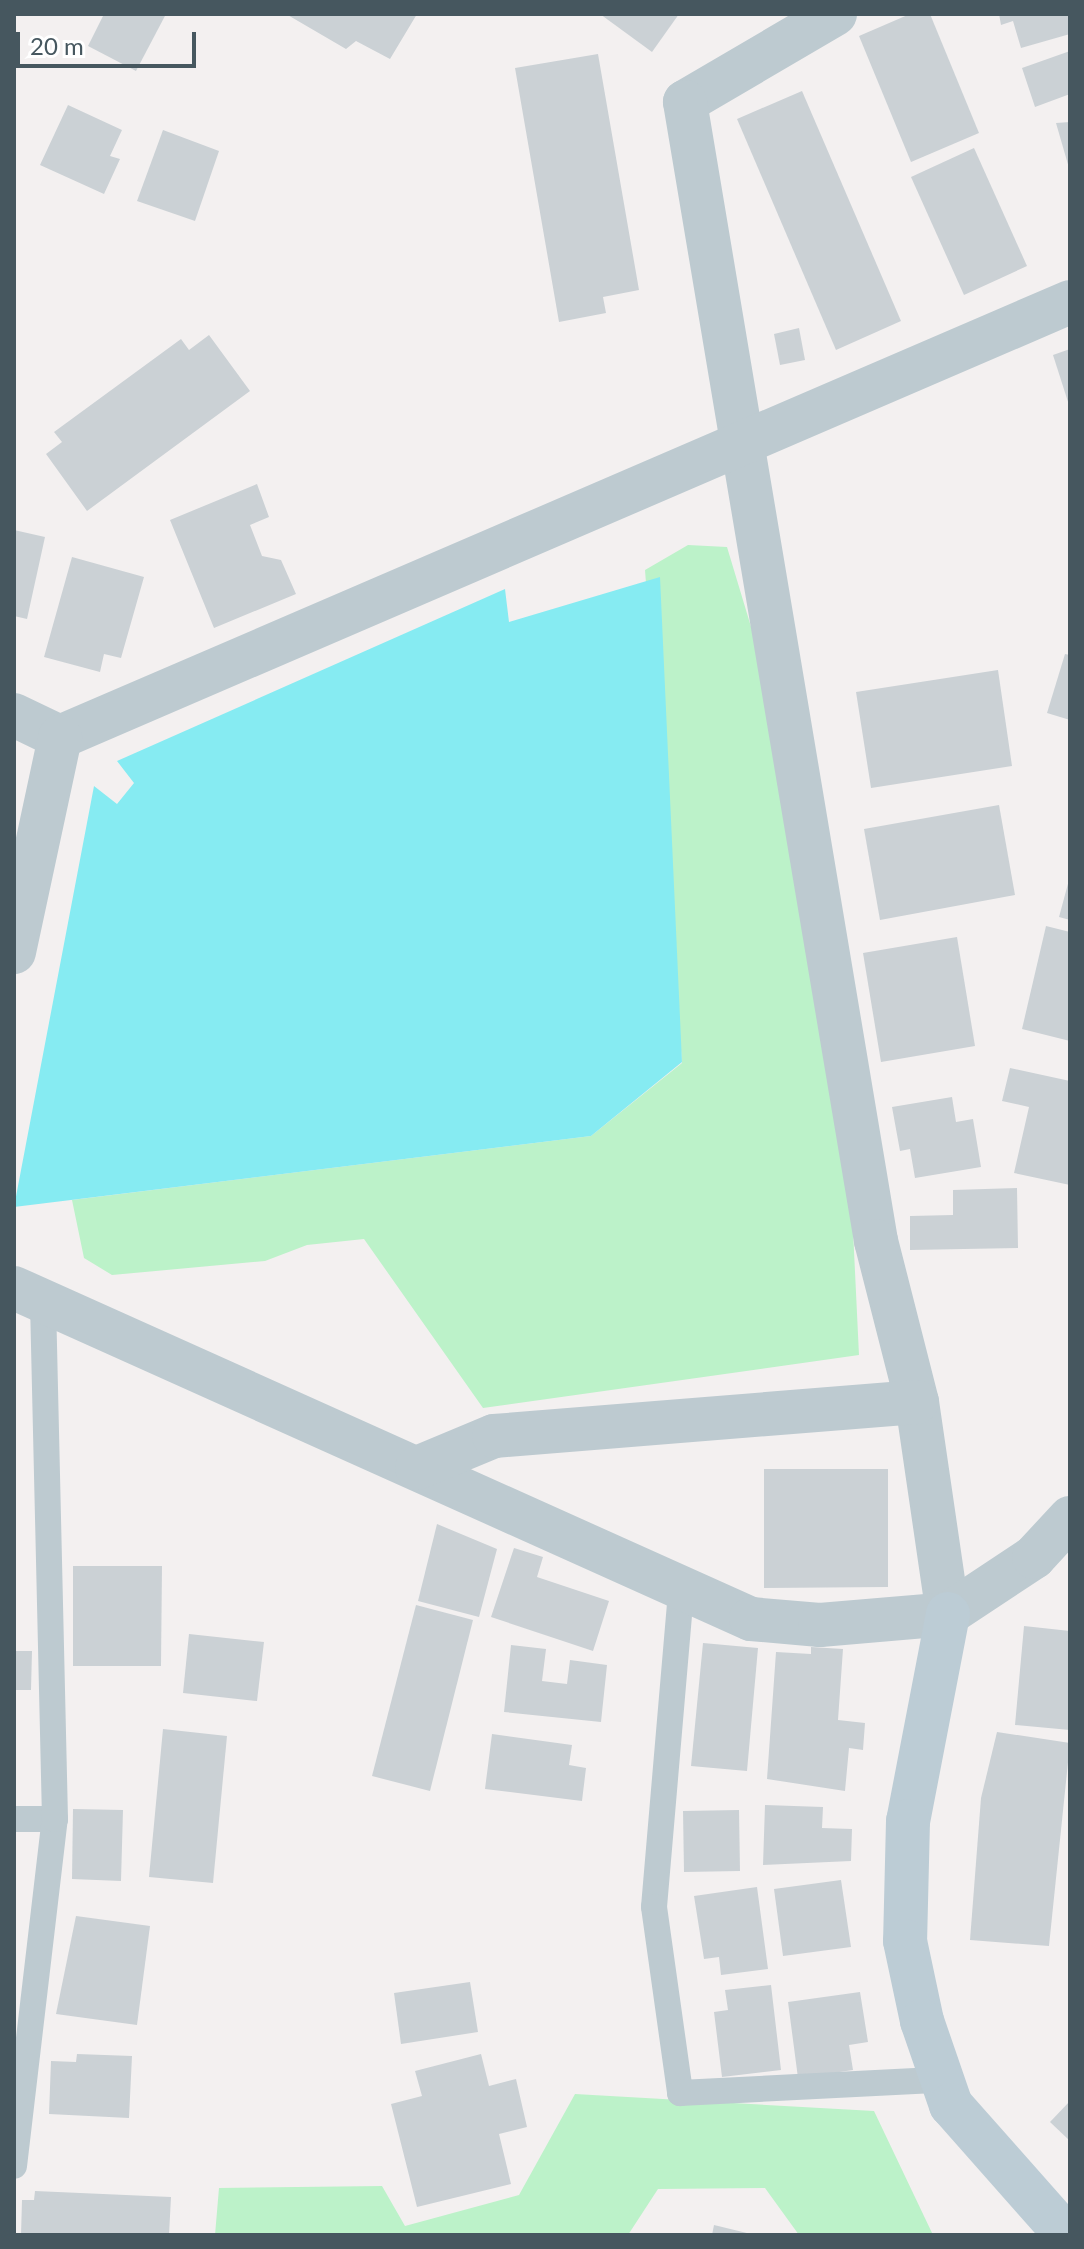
<!DOCTYPE html>
<html>
<head>
<meta charset="utf-8">
<style>
  body { margin:0 }
  #map { position:relative; width:1084px; height:2249px; overflow:hidden; background:#f3f0f0; font-family:Lato,sans-serif }
  div>[style] { position:absolute }
  .green>* { inset:0; background:#bcf2c9 }
  .water>* { inset:0; background:#86ebf2 }
  .building>* { inset:0; background:#cbd1d5 }
  .lane>* { height:26px; margin:-13px; padding:0 13px; transform-origin:13px; border-radius:13px; background:#bdcad0 }
  .street>* { height:44px; margin:-22px; padding:0 22px; transform-origin:22px; border-radius:22px; background:#bdcad0 }
  .secondary>* { height:44px; margin:-22px; padding:0 22px; transform-origin:22px; border-radius:22px; background:#bcccd5 }
  span { translate:-50% -50%; white-space:nowrap; text-align:center; line-height:1.15; -webkit-text-stroke:6px #fff; paint-order:stroke }
  .frame { position:absolute; inset:0; border:16px solid #46575f; pointer-events:none }
  .scale { position:absolute; left:16px; top:32px; width:180px; height:36px; box-sizing:border-box; border:4px solid #46575f; border-top:0; padding-left:10px; font-size:24px; line-height:28px; white-space:nowrap; color:#46575f; -webkit-text-stroke:6px #fff; paint-order:stroke }
</style>
</head>
<body>
<div id="map">
  <div class="green">
    <i style="clip-path:polygon(688px 545px,727px 547px,758px 650px,851px 1188px,859px 1355px,483px 1408px,364px 1239px,307px 1245px,265px 1261px,112px 1275px,84px 1258px,72px 1200px,591px 1136px,682px 1063px,645px 570px)"></i>
    <i style="clip-path:polygon(575px 2094px,874px 2111px,933px 2235px,799px 2235px,765px 2188px,658px 2189px,628px 2235px,215px 2235px,219px 2188px,382px 2186px,405px 2226px,519px 2195px)"></i>
  </div>
  <div class="water">
    <i style="clip-path:polygon(660px 577px,682px 1062px,591px 1136px,14px 1207px,94px 786px,117px 804px,134px 783px,117px 761px,505px 589px,509px 622px)"></i>
  </div>
  <div class="building">
    <i style="clip-path:polygon(104px 14px,166px 14px,136px 71px,88px 46px)"></i>
    <i style="clip-path:polygon(286px 14px,417px 14px,390px 59px,356px 41px,346px 49px)"></i>
    <i style="clip-path:polygon(600px 14px,679px 14px,652px 52px)"></i>
    <i style="clip-path:polygon(910px 14px,930px 14px,979px 133px,911px 162px,859px 36px)"></i>
    <i style="clip-path:polygon(999px 14px,1069px 14px,1070px 34px,1021px 48px,1013px 21px,1001px 25px)"></i>
    <i style="clip-path:polygon(1070px 51px,1070px 94px,1035px 107px,1022px 68px)"></i>
    <i style="clip-path:polygon(598px 54px,639px 290px,603px 297px,606px 313px,559px 322px,515px 68px)"></i>
    <i style="clip-path:polygon(802px 91px,901px 321px,836px 350px,737px 119px)"></i>
    <i style="clip-path:polygon(68px 105px,122px 130px,110px 156px,120px 159px,104px 194px,40px 165px)"></i>
    <i style="clip-path:polygon(1070px 122px,1070px 168px,1069px 168px,1056px 123px)"></i>
    <i style="clip-path:polygon(163px 130px,219px 151px,195px 221px,137px 201px)"></i>
    <i style="clip-path:polygon(974px 148px,1027px 266px,964px 295px,911px 177px)"></i>
    <i style="clip-path:polygon(799px 328px,805px 360px,780px 365px,774px 334px)"></i>
    <i style="clip-path:polygon(209px 335px,250px 391px,87px 511px,46px 454px,62px 442px,54px 432px,181px 339px,189px 350px)"></i>
    <i style="clip-path:polygon(1070px 349px,1070px 405px,1069px 405px,1053px 355px)"></i>
    <i style="clip-path:polygon(257px 484px,269px 517px,250px 525px,262px 556px,281px 560px,296px 594px,214px 628px,170px 520px)"></i>
    <i style="clip-path:polygon(14px 530px,45px 537px,27px 619px,14px 616px)"></i>
    <i style="clip-path:polygon(72px 557px,144px 577px,121px 658px,104px 654px,100px 672px,44px 657px)"></i>
    <i style="clip-path:polygon(1065px 654px,1070px 655px,1070px 720px,1047px 713px)"></i>
    <i style="clip-path:polygon(998px 670px,1012px 766px,871px 788px,856px 692px)"></i>
    <i style="clip-path:polygon(999px 805px,1015px 895px,880px 920px,864px 829px)"></i>
    <i style="clip-path:polygon(1069px 880px,1070px 880px,1070px 920px,1059px 917px)"></i>
    <i style="clip-path:polygon(1046px 926px,1070px 932px,1070px 1041px,1022px 1029px)"></i>
    <i style="clip-path:polygon(957px 937px,975px 1046px,881px 1062px,863px 953px)"></i>
    <i style="clip-path:polygon(1010px 1068px,1070px 1081px,1070px 1185px,1014px 1173px,1029px 1107px,1002px 1101px)"></i>
    <i style="clip-path:polygon(952px 1097px,956px 1122px,973px 1119px,981px 1167px,915px 1178px,910px 1149px,900px 1151px,892px 1107px)"></i>
    <i style="clip-path:polygon(1017px 1188px,1018px 1248px,910px 1250px,910px 1216px,953px 1215px,953px 1190px)"></i>
    <i style="clip-path:polygon(764px 1469px,888px 1469px,888px 1587px,764px 1588px)"></i>
    <i style="clip-path:polygon(437px 1524px,497px 1549px,479px 1617px,418px 1601px)"></i>
    <i style="clip-path:polygon(514px 1548px,543px 1557px,537px 1577px,609px 1601px,593px 1651px,491px 1617px)"></i>
    <i style="clip-path:polygon(73px 1566px,162px 1566px,161px 1666px,73px 1666px)"></i>
    <i style="clip-path:polygon(416px 1605px,473px 1620px,430px 1791px,372px 1776px)"></i>
    <i style="clip-path:polygon(1024px 1626px,1070px 1631px,1070px 1730px,1015px 1725px)"></i>
    <i style="clip-path:polygon(189px 1634px,264px 1642px,257px 1701px,183px 1693px)"></i>
    <i style="clip-path:polygon(703px 1643px,758px 1648px,747px 1771px,691px 1766px)"></i>
    <i style="clip-path:polygon(511px 1645px,546px 1649px,542px 1681px,567px 1684px,570px 1660px,607px 1665px,601px 1722px,504px 1712px)"></i>
    <i style="clip-path:polygon(811px 1647px,843px 1649px,838px 1720px,865px 1723px,863px 1750px,849px 1748px,845px 1791px,767px 1779px,776px 1652px,811px 1654px)"></i>
    <i style="clip-path:polygon(14px 1651px,32px 1651px,31px 1690px,14px 1690px)"></i>
    <i style="clip-path:polygon(163px 1729px,227px 1736px,213px 1883px,149px 1877px)"></i>
    <i style="clip-path:polygon(997px 1732px,1070px 1743px,1049px 1946px,970px 1940px,981px 1798px)"></i>
    <i style="clip-path:polygon(492px 1734px,572px 1745px,569px 1765px,586px 1768px,582px 1801px,485px 1789px)"></i>
    <i style="clip-path:polygon(765px 1805px,823px 1807px,822px 1828px,852px 1829px,851px 1861px,763px 1865px)"></i>
    <i style="clip-path:polygon(73px 1809px,123px 1810px,121px 1881px,72px 1879px)"></i>
    <i style="clip-path:polygon(739px 1810px,740px 1871px,684px 1872px,683px 1811px)"></i>
    <i style="clip-path:polygon(841px 1880px,851px 1947px,783px 1956px,774px 1889px)"></i>
    <i style="clip-path:polygon(757px 1887px,768px 1969px,721px 1975px,719px 1957px,704px 1959px,694px 1896px)"></i>
    <i style="clip-path:polygon(76px 1916px,150px 1926px,137px 2025px,56px 2014px)"></i>
    <i style="clip-path:polygon(470px 1982px,478px 2032px,401px 2044px,394px 1993px)"></i>
    <i style="clip-path:polygon(771px 1985px,781px 2070px,722px 2077px,714px 2012px,728px 2010px,725px 1990px)"></i>
    <i style="clip-path:polygon(860px 1992px,868px 2042px,849px 2045px,853px 2070px,798px 2078px,788px 2002px)"></i>
    <i style="clip-path:polygon(77px 2054px,132px 2056px,129px 2118px,49px 2114px,51px 2061px,76px 2062px)"></i>
    <i style="clip-path:polygon(481px 2054px,489px 2086px,516px 2079px,527px 2127px,499px 2134px,511px 2184px,417px 2207px,391px 2104px,422px 2096px,415px 2071px)"></i>
    <i style="clip-path:polygon(1070px 2101px,1070px 2141px,1050px 2122px)"></i>
    <i style="clip-path:polygon(35px 2191px,171px 2197px,169px 2235px,21px 2235px,22px 2200px,34px 2200px)"></i>
    <i style="clip-path:polygon(714px 2225px,751px 2234px,751px 2235px,712px 2235px)"></i>
  </div>
  <div class="lane">
    <i style="left:681px;top:1592px;width:316px;rotate:94.9deg"></i>
    <i style="left:654px;top:1907px;width:188px;rotate:82deg"></i>
    <i style="left:680px;top:2093px;width:260px;rotate:-2.9deg"></i>
    <i style="left:14px;top:1819px;width:41px"></i>
    <i style="left:14px;top:2166px;width:349px;rotate:-83.3deg"></i>
    <i style="left:55px;top:1819px;width:518px;rotate:-91.33deg"></i>
  </div>
  <div class="street">
    <i style="left:835px;top:14px;width:174px;rotate:149.6deg"></i>
    <i style="left:685px;top:102px;width:1155px;rotate:80.48deg"></i>
    <i style="left:876px;top:1241px;width:166px;rotate:75.7deg"></i>
    <i style="left:917px;top:1402px;width:214px;rotate:81.7deg"></i>
    <i style="left:14px;top:715px;width:51px;rotate:25.6deg"></i>
    <i style="left:60px;top:737px;width:1100px;rotate:-23.3deg"></i>
    <i style="left:14px;top:952px;width:220px;rotate:-77.9deg"></i>
    <i style="left:14px;top:1288px;width:808px;rotate:24.19deg"></i>
    <i style="left:751px;top:1619px;width:69px;rotate:5deg"></i>
    <i style="left:820px;top:1625px;width:128px;rotate:-4.9deg"></i>
    <i style="left:948px;top:1614px;width:103px;rotate:-33.5deg"></i>
    <i style="left:1034px;top:1557px;width:53px;rotate:-47.3deg"></i>
    <i style="left:417px;top:1468px;width:83px;rotate:-22.6deg"></i>
    <i style="left:494px;top:1436px;width:424px;rotate:-4.6deg"></i>
  </div>
  <div class="secondary">
    <i style="left:948px;top:1614px;width:211px;rotate:100.9deg"></i>
    <i style="left:908px;top:1821px;width:120px;rotate:91.4deg"></i>
    <i style="left:905px;top:1941px;width:82px;rotate:78deg"></i>
    <i style="left:922px;top:2021px;width:89px;rotate:71deg"></i>
    <i style="left:951px;top:2105px;width:174px;rotate:48.5deg"></i>
  </div>
  <div class="frame"></div>
  <div class="scale">20 m</div>
</div>
</body>
</html>
